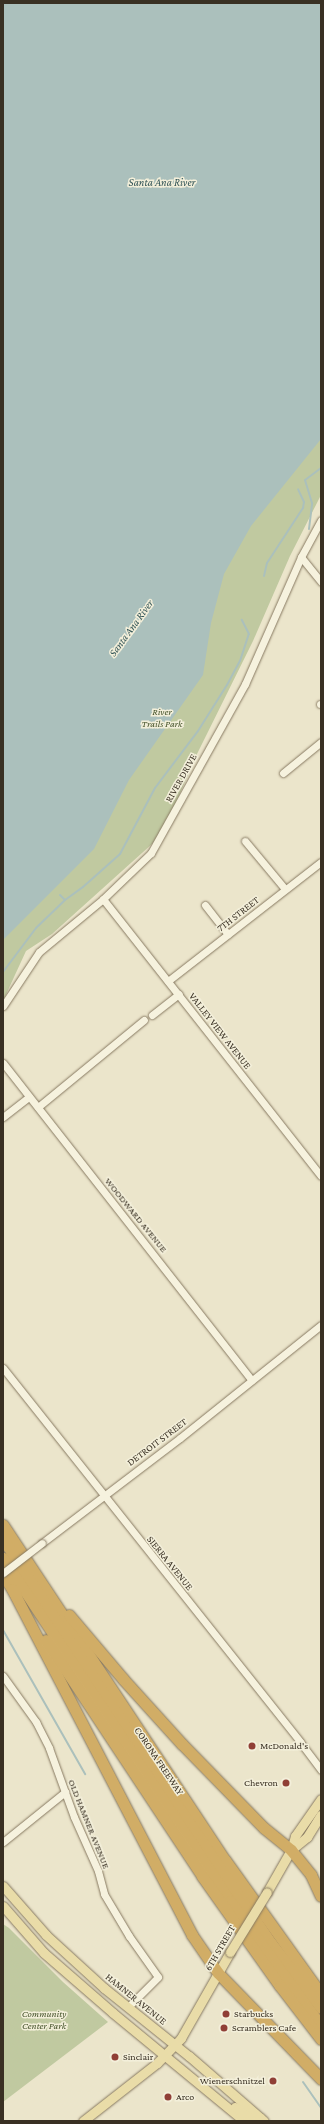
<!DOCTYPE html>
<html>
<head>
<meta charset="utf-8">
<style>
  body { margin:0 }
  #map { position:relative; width:324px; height:2124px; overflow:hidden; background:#ebe5cb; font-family:"Crimson Pro",serif }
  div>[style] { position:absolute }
  .green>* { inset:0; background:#c0c9a0 }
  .water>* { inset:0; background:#abc0bc }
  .stream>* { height:2px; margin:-1px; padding:0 1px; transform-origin:1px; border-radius:1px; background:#abc0bc }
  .roads { filter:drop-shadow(0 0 1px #877961) drop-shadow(0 0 1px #877961) }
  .minor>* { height:7px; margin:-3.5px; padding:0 3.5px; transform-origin:3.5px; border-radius:3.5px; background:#f6f2de }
  .major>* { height:9px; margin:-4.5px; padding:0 4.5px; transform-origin:4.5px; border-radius:4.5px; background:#e9dca8 }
  .highway>* { height:11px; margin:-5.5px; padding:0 5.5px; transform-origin:5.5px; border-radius:5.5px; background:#d1ad66 }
  .bridges { filter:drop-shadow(0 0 1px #877961) drop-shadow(0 0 1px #877961) }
  .minor-bridge>* { height:7px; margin:-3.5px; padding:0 3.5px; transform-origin:3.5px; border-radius:3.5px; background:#f6f2de }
  .major-bridge>* { height:9px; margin:-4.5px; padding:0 4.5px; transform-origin:4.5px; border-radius:4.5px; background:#e9dca8 }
  .dots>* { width:11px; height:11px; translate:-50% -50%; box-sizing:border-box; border:2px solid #f3efda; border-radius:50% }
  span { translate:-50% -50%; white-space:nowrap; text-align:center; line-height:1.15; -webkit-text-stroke:3px #f3efda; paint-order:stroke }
  .park-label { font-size:10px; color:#45532b; font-style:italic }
  .street-label { font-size:10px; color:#393023 }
  .poi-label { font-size:10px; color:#393023 }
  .left { translate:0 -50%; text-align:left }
  .right { translate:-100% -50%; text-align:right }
  .water-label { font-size:11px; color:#335557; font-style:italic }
  .frame { position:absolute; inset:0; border:4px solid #393023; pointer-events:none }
</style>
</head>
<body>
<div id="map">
  <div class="green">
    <i style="clip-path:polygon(321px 433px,321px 495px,290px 556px,253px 641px,197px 754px,162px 835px,52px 934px,26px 951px,3px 1001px,3px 912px,152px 631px)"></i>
    <i style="clip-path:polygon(3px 1924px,9px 1928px,63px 1982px,108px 2022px,3px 2102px)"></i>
  </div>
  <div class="water">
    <i style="clip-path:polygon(3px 3px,321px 3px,321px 439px,251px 526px,224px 574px,211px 623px,203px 675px,129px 780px,94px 849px,3px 940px)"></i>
  </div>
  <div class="stream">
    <i style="left:309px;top:529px;width:26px;rotate:-83deg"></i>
    <i style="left:312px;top:503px;width:24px;rotate:-107deg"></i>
    <i style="left:305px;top:480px;width:20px;rotate:-37deg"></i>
    <i style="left:264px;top:576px;width:13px;rotate:-77deg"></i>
    <i style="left:267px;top:563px;width:66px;rotate:-56.8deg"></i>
    <i style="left:303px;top:508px;width:6px;rotate:-81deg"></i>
    <i style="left:304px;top:502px;width:14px;rotate:-115deg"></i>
    <i style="left:60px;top:895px;width:7px;rotate:45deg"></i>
    <i style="left:65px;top:900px;width:22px;rotate:-36deg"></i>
    <i style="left:83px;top:887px;width:50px;rotate:-41.7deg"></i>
    <i style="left:120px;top:854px;width:75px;rotate:-62.1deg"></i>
    <i style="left:155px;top:788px;width:71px;rotate:-53deg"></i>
    <i style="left:198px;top:731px;width:54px;rotate:-57.8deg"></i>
    <i style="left:227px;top:685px;width:27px;rotate:-62deg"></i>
    <i style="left:240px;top:661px;width:28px;rotate:-72deg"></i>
    <i style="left:249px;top:634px;width:16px;rotate:-117deg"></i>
    <i style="left:3px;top:972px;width:55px;rotate:-53.1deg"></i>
    <i style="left:36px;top:928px;width:40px;rotate:-44deg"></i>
    <i style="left:3px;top:1630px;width:166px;rotate:60.3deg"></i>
    <i style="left:303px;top:2082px;width:32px;rotate:55deg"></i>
  </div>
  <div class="roads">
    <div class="minor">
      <i style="left:301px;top:557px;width:32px;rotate:51deg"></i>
      <i style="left:320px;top:704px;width:1px"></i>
      <i style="left:283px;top:773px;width:49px;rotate:-39.2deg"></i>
      <i style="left:245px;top:841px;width:62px;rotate:50.2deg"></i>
      <i style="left:103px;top:899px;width:352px;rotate:51.8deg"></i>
      <i style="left:205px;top:905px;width:37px;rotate:52deg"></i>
      <i style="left:168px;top:981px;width:194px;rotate:-37.9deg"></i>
      <i style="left:3px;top:1006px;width:65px;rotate:-56.3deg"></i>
      <i style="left:39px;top:952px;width:83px;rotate:-39.6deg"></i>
      <i style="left:103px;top:899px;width:66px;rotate:-43.8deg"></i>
      <i style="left:151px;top:853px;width:193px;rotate:-60.9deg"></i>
      <i style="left:245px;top:684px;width:139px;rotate:-66.2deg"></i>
      <i style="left:301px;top:557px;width:42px;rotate:-61.6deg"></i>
      <i style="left:152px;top:1015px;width:34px;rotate:-38deg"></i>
      <i style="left:3px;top:1063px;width:403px;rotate:51.9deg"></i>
      <i style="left:38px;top:1107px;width:137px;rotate:-39.4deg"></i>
      <i style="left:3px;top:1117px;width:33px;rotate:-38deg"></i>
      <i style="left:3px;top:1368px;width:478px;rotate:51.5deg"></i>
      <i style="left:300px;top:1742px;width:35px;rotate:53deg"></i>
      <i style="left:42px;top:1543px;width:173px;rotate:-37.3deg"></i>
      <i style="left:180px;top:1438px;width:181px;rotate:-38.7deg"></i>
      <i style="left:3px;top:1676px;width:57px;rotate:54.3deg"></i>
      <i style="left:36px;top:1722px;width:29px;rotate:63deg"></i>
      <i style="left:49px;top:1748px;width:73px;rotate:70.1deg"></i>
      <i style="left:74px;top:1817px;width:59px;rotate:66deg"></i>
      <i style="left:98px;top:1871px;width:24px;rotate:75deg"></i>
      <i style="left:104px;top:1894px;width:49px;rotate:59.2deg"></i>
      <i style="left:129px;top:1936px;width:50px;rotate:54.7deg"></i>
      <i style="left:158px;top:1977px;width:42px;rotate:135deg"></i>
      <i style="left:3px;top:1842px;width:80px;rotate:-38.9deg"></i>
    </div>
    <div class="major">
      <i style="left:291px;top:1850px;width:21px;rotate:-39deg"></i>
      <i style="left:307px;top:1837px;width:26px;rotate:-58deg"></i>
      <i style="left:3px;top:1886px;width:65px;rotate:48.7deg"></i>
      <i style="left:46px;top:1935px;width:79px;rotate:42.4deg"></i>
      <i style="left:104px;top:1988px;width:109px;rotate:38.7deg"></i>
      <i style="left:189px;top:2056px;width:99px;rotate:40.9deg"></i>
      <i style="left:267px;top:1892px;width:48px;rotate:-60.3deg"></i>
      <i style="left:291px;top:1850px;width:15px;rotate:-74deg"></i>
      <i style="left:295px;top:1836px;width:45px;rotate:-54.9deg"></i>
      <i style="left:3px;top:1906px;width:62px;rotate:48.9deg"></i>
      <i style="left:44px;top:1953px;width:91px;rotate:41deg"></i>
      <i style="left:113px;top:2013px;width:170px;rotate:39.5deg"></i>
      <i style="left:235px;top:2107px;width:24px;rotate:36deg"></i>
      <i style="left:254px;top:2121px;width:7px;rotate:-27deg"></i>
      <i style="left:83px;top:2121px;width:94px;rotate:-38.1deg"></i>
      <i style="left:157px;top:2063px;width:35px;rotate:-46deg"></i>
      <i style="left:181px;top:2038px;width:99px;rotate:-60.3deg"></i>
    </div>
    <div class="highway">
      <i style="left:3px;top:1525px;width:402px;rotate:56.5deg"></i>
      <i style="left:225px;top:1860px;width:165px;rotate:54.4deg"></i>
      <i style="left:3px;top:1539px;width:280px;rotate:56.9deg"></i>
      <i style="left:156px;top:1774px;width:204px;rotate:55.8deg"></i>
      <i style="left:271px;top:1943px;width:82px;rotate:52.4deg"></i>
      <i style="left:3px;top:1558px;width:411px;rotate:56.5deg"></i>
      <i style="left:230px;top:1901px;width:155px;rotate:53.9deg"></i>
      <i style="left:3px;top:1575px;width:24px;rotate:57deg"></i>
      <i style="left:12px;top:1589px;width:390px;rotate:62.5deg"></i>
      <i style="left:192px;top:1935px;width:46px;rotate:55.6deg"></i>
      <i style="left:218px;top:1973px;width:148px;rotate:45.8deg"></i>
      <i style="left:69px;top:1615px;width:84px;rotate:49.8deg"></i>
      <i style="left:123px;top:1679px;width:88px;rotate:47.8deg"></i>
      <i style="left:182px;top:1744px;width:117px;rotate:45.7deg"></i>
      <i style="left:264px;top:1828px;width:35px;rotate:39deg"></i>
      <i style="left:291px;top:1850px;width:32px;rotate:51deg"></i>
      <i style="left:311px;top:1875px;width:23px;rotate:65deg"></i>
      <i style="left:46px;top:1640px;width:283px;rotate:56.5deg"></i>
      <i style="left:202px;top:1876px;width:135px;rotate:54.7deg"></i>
      <i style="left:280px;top:1986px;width:67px;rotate:52.3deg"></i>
    </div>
  </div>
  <div class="bridges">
    <div class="minor-bridge">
      <i style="left:3px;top:1573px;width:49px;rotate:-37.6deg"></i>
    </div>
    <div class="major-bridge">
      <i style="left:230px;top:1952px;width:70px;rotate:-58.3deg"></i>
    </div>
  </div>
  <div class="dots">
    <i style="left:252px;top:1746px;background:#903f36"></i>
    <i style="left:286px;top:1783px;background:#903f36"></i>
    <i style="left:226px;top:2014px;background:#903f36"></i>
    <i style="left:224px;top:2028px;background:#903f36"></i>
    <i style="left:115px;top:2057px;background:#903f36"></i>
    <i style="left:273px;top:2081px;background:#903f36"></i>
    <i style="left:168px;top:2097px;background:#903f36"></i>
  </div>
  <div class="park-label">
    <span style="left:162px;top:717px">River<br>Trails Park</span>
    <span style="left:44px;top:2019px">Community<br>Center Park</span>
  </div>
  <div class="street-label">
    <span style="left:181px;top:778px;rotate:-61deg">RIVER DRIVE</span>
    <span style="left:238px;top:914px;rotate:-38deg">7TH STREET</span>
    <span style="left:220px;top:1031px;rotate:52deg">VALLEY VIEW AVENUE</span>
    <span style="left:136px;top:1215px;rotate:51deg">WOODWARD AVENUE</span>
    <span style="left:157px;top:1442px;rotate:-37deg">DETROIT STREET</span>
    <span style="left:170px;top:1563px;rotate:51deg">SIERRA AVENUE</span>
    <span style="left:159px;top:1761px;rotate:56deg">CORONA FREEWAY</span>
    <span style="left:89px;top:1824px;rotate:68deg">OLD HAMNER AVENUE</span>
    <span style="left:220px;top:1948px;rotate:-60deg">6TH STREET</span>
    <span style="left:136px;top:1999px;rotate:39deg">HAMNER AVENUE</span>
  </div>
  <div class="poi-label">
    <span class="left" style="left:260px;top:1746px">McDonald's</span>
    <span class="right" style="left:278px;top:1783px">Chevron</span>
    <span class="left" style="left:234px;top:2014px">Starbucks</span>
    <span class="left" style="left:232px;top:2028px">Scramblers Cafe</span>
    <span class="left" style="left:123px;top:2057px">Sinclair</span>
    <span class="right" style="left:265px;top:2081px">Wienerschnitzel</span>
    <span class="left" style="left:176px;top:2097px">Arco</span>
  </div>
  <div class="water-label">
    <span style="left:162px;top:182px">Santa Ana River</span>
    <span style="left:131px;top:628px;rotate:-54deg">Santa Ana River</span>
  </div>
  <div class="frame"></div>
</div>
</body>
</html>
